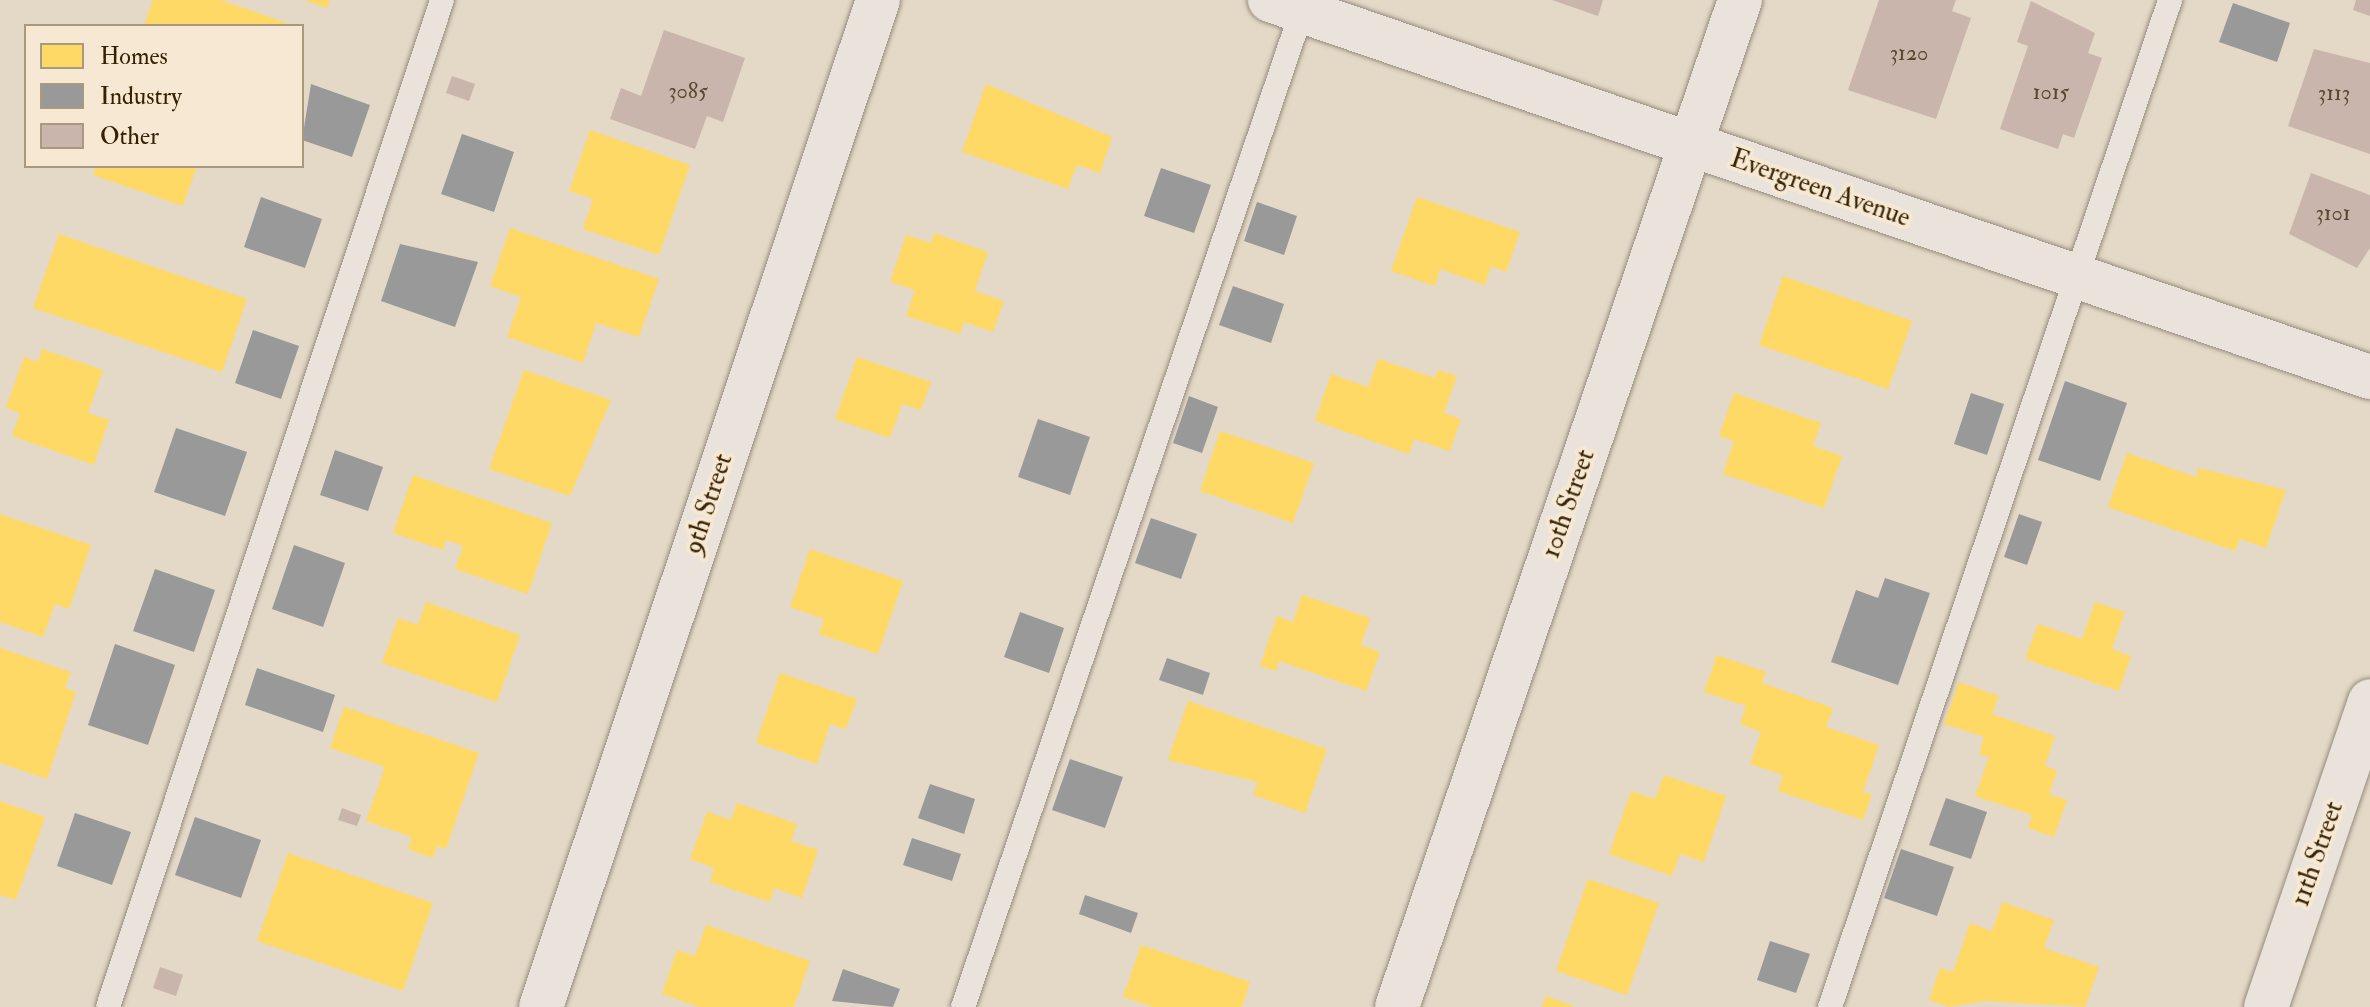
<!DOCTYPE html>
<html>
<head>
<meta charset="utf-8">
<style>
  body { margin:0 }
  #map { position:relative; width:2370px; height:1007px; overflow:hidden; background:#e4d8c7; font-family:"IM FELL Double Pica",serif }
  div>[style] { position:absolute }
  .homes>* { inset:0; background:#ffd966 }
  .industry>* { inset:0; background:#999 }
  .building>* { inset:0; background:#c9b5ab }
  .roads { filter:drop-shadow(0 0 2px #958b7d) drop-shadow(0 0 2px #958b7d) }
  .service>* { height:24px; margin:-12px; padding:0 12px; transform-origin:12px; border-radius:12px; background:#e9e3db }
  .minor>* { height:44px; margin:-22px; padding:0 22px; transform-origin:22px; border-radius:22px; background:#e9e3db }
  .tertiary>* { height:44px; margin:-22px; padding:0 22px; transform-origin:22px; border-radius:22px; background:#e9e3db }
  span { translate:-50% -50%; white-space:nowrap; text-align:center; line-height:1.15; -webkit-text-stroke:8px #f6e8d2; paint-order:stroke }
  .number-label { font-size:22px; color:#5b472c }
  .number-label span { -webkit-text-stroke-width:0 }
  .street-label { font-size:26px; color:#362202 }
  .legend { position:absolute; left:24px; top:24px; width:280px; height:144px; box-sizing:border-box; background:#f6e8d2; border:2px solid #a9997f; margin:0; padding:10px 14px; list-style:none; font-size:24px; color:#362202 }
  .legend li { display:flex; align-items:center; gap:16px; height:40px }
  .legend b { width:40px; border:2px solid #a9997f }
</style>
</head>
<body>
<div id="map">
  <div class="homes">
    <i style="clip-path:polygon(153px 0,221px 0,295px 26px,144px 26px)"></i>
    <i style="clip-path:polygon(304px 0,330px 0,327px 8px)"></i>
    <i style="clip-path:polygon(986px 84px,1112px 137px,1100px 173px,1077px 165px,1068px 189px,962px 152px)"></i>
    <i style="clip-path:polygon(590px 130px,690px 165px,659px 255px,583px 229px,593px 199px,569px 191px)"></i>
    <i style="clip-path:polygon(96px 166px,197px 166px,183px 206px,93px 175px)"></i>
    <i style="clip-path:polygon(1417px 197px,1520px 232px,1506px 272px,1491px 266px,1485px 285px,1440px 269px,1435px 286px,1391px 271px)"></i>
    <i style="clip-path:polygon(510px 228px,659px 279px,639px 337px,596px 323px,583px 363px,507px 337px,521px 297px,490px 286px)"></i>
    <i style="clip-path:polygon(934px 233px,988px 252px,975px 291px,1004px 301px,993px 332px,964px 322px,960px 334px,906px 316px,915px 290px,890px 282px,906px 235px,931px 243px)"></i>
    <i style="clip-path:polygon(59px 234px,247px 299px,222px 372px,33px 308px)"></i>
    <i style="clip-path:polygon(1783px 276px,1912px 321px,1888px 389px,1759px 345px)"></i>
    <i style="clip-path:polygon(42px 349px,103px 370px,88px 413px,109px 420px,94px 465px,12px 436px,20px 413px,6px 408px,24px 357px,38px 362px)"></i>
    <i style="clip-path:polygon(857px 357px,931px 382px,921px 410px,902px 404px,890px 438px,835px 419px)"></i>
    <i style="clip-path:polygon(1378px 359px,1435px 378px,1438px 370px,1457px 376px,1444px 413px,1461px 419px,1450px 451px,1414px 439px,1409px 454px,1315px 421px,1331px 374px,1368px 387px)"></i>
    <i style="clip-path:polygon(524px 370px,611px 400px,570px 496px,489px 469px)"></i>
    <i style="clip-path:polygon(1734px 393px,1821px 423px,1813px 446px,1842px 456px,1824px 508px,1723px 474px,1734px 441px,1719px 436px)"></i>
    <i style="clip-path:polygon(1220px 431px,1314px 463px,1293px 523px,1200px 491px)"></i>
    <i style="clip-path:polygon(2127px 453px,2196px 477px,2199px 468px,2286px 490px,2266px 548px,2240px 539px,2235px 551px,2108px 507px)"></i>
    <i style="clip-path:polygon(413px 475px,552px 523px,528px 594px,455px 569px,463px 546px,446px 540px,443px 550px,393px 533px)"></i>
    <i style="clip-path:polygon(0 514px,91px 545px,69px 609px,55px 604px,43px 637px,0 622px)"></i>
    <i style="clip-path:polygon(810px 549px,903px 581px,878px 654px,819px 634px,824px 619px,790px 607px)"></i>
    <i style="clip-path:polygon(1302px 595px,1370px 618px,1361px 645px,1380px 652px,1366px 691px,1279px 661px,1276px 671px,1260px 666px,1277px 616px,1293px 622px)"></i>
    <i style="clip-path:polygon(426px 602px,520px 635px,497px 702px,382px 663px,398px 618px,418px 625px)"></i>
    <i style="clip-path:polygon(2095px 602px,2125px 612px,2112px 649px,2131px 656px,2119px 691px,2025px 659px,2038px 624px,2082px 639px)"></i>
    <i style="clip-path:polygon(0 648px,71px 672px,65px 688px,76px 692px,47px 779px,0 763px)"></i>
    <i style="clip-path:polygon(1717px 655px,1766px 672px,1762px 683px,1833px 708px,1826px 727px,1879px 745px,1863px 792px,1872px 795px,1863px 820px,1778px 791px,1783px 775px,1750px 764px,1761px 732px,1740px 724px,1746px 706px,1704px 692px)"></i>
    <i style="clip-path:polygon(780px 673px,857px 699px,846px 729px,830px 724px,817px 764px,756px 743px)"></i>
    <i style="clip-path:polygon(1959px 682px,1999px 696px,1992px 714px,2055px 736px,2045px 766px,2057px 770px,2049px 794px,2067px 800px,2054px 837px,2028px 828px,2032px 815px,1975px 796px,1989px 757px,1979px 754px,1984px 737px,1944px 724px)"></i>
    <i style="clip-path:polygon(1188px 701px,1327px 749px,1305px 813px,1253px 795px,1258px 782px,1168px 760px)"></i>
    <i style="clip-path:polygon(344px 707px,479px 753px,446px 849px,437px 846px,433px 858px,408px 849px,412px 837px,366px 821px,385px 767px,330px 748px)"></i>
    <i style="clip-path:polygon(1664px 775px,1726px 796px,1704px 862px,1680px 854px,1672px 876px,1609px 854px,1631px 791px,1655px 799px)"></i>
    <i style="clip-path:polygon(0 801px,45px 817px,16px 900px,0 895px)"></i>
    <i style="clip-path:polygon(737px 803px,797px 824px,791px 841px,818px 850px,802px 898px,774px 888px,770px 902px,710px 882px,714px 868px,690px 859px,707px 812px,731px 820px)"></i>
    <i style="clip-path:polygon(288px 853px,433px 903px,403px 991px,257px 941px)"></i>
    <i style="clip-path:polygon(1588px 879px,1659px 903px,1627px 995px,1556px 971px)"></i>
    <i style="clip-path:polygon(2002px 902px,2054px 920px,2044px 948px,2099px 967px,2085px 1007px,1985px 1001px,1949px 1007px,1929px 1000px,1940px 968px,1953px 972px,1970px 923px,1992px 931px)"></i>
    <i style="clip-path:polygon(706px 925px,810px 961px,794px 1007px,699px 1007px,662px 994px,677px 950px,695px 956px)"></i>
    <i style="clip-path:polygon(1141px 945px,1250px 982px,1242px 1007px,1153px 1007px,1123px 997px)"></i>
    <i style="clip-path:polygon(1546px 996px,1575px 1007px,1542px 1007px)"></i>
  </div>
  <div class="industry">
    <i style="clip-path:polygon(2233px 3px,2290px 23px,2277px 62px,2219px 42px)"></i>
    <i style="clip-path:polygon(311px 84px,370px 105px,352px 157px,302px 140px)"></i>
    <i style="clip-path:polygon(462px 134px,514px 152px,494px 212px,441px 194px)"></i>
    <i style="clip-path:polygon(1161px 168px,1211px 185px,1194px 233px,1144px 216px)"></i>
    <i style="clip-path:polygon(261px 197px,322px 219px,305px 268px,244px 247px)"></i>
    <i style="clip-path:polygon(1257px 202px,1297px 216px,1284px 255px,1244px 241px)"></i>
    <i style="clip-path:polygon(400px 244px,478px 262px,455px 327px,381px 301px)"></i>
    <i style="clip-path:polygon(1233px 286px,1284px 304px,1271px 343px,1219px 325px)"></i>
    <i style="clip-path:polygon(253px 330px,299px 346px,281px 399px,235px 383px)"></i>
    <i style="clip-path:polygon(2065px 381px,2127px 403px,2100px 481px,2038px 460px)"></i>
    <i style="clip-path:polygon(1971px 393px,2004px 404px,1987px 455px,1954px 444px)"></i>
    <i style="clip-path:polygon(1189px 396px,1218px 407px,1202px 453px,1173px 443px)"></i>
    <i style="clip-path:polygon(1038px 419px,1090px 437px,1070px 495px,1018px 477px)"></i>
    <i style="clip-path:polygon(176px 428px,247px 452px,225px 516px,154px 492px)"></i>
    <i style="clip-path:polygon(335px 450px,383px 467px,368px 511px,320px 495px)"></i>
    <i style="clip-path:polygon(2019px 514px,2042px 522px,2027px 565px,2004px 557px)"></i>
    <i style="clip-path:polygon(1151px 518px,1197px 534px,1181px 579px,1135px 563px)"></i>
    <i style="clip-path:polygon(294px 545px,345px 563px,323px 627px,272px 609px)"></i>
    <i style="clip-path:polygon(155px 569px,215px 590px,194px 652px,133px 631px)"></i>
    <i style="clip-path:polygon(1885px 578px,1930px 593px,1898px 685px,1831px 662px,1856px 590px,1878px 598px)"></i>
    <i style="clip-path:polygon(1020px 612px,1064px 628px,1049px 673px,1004px 657px)"></i>
    <i style="clip-path:polygon(115px 644px,175px 665px,148px 745px,88px 725px)"></i>
    <i style="clip-path:polygon(1167px 658px,1210px 673px,1203px 695px,1159px 680px)"></i>
    <i style="clip-path:polygon(257px 668px,335px 695px,323px 732px,245px 705px)"></i>
    <i style="clip-path:polygon(1070px 759px,1123px 777px,1105px 828px,1052px 810px)"></i>
    <i style="clip-path:polygon(930px 784px,975px 799px,964px 834px,918px 818px)"></i>
    <i style="clip-path:polygon(1946px 798px,1987px 812px,1971px 859px,1929px 845px)"></i>
    <i style="clip-path:polygon(75px 813px,131px 832px,112px 885px,57px 866px)"></i>
    <i style="clip-path:polygon(195px 817px,261px 840px,241px 898px,175px 875px)"></i>
    <i style="clip-path:polygon(912px 838px,961px 854px,952px 881px,903px 865px)"></i>
    <i style="clip-path:polygon(1901px 849px,1954px 867px,1937px 916px,1884px 898px)"></i>
    <i style="clip-path:polygon(1085px 895px,1138px 913px,1131px 933px,1079px 914px)"></i>
    <i style="clip-path:polygon(1770px 941px,1810px 954px,1796px 993px,1757px 980px)"></i>
    <i style="clip-path:polygon(843px 969px,900px 989px,893px 1007px,832px 1001px)"></i>
  </div>
  <div class="building">
    <i style="clip-path:polygon(1552px 0,1603px 0,1598px 16px)"></i>
    <i style="clip-path:polygon(1879px 0,1956px 0,1952px 11px,1971px 18px,1936px 119px,1848px 90px)"></i>
    <i style="clip-path:polygon(2356px 0,2370px 0,2370px 16px,2353px 10px)"></i>
    <i style="clip-path:polygon(2031px 1px,2095px 33px,2088px 53px,2102px 58px,2074px 138px,2063px 134px,2058px 149px,2000px 129px,2028px 46px,2017px 42px)"></i>
    <i style="clip-path:polygon(664px 30px,745px 58px,723px 122px,707px 116px,695px 149px,610px 119px,621px 88px,641px 96px)"></i>
    <i style="clip-path:polygon(2314px 49px,2370px 63px,2370px 154px,2288px 126px)"></i>
    <i style="clip-path:polygon(452px 76px,475px 84px,469px 101px,446px 93px)"></i>
    <i style="clip-path:polygon(2311px 173px,2370px 195px,2370px 248px,2357px 268px,2289px 234px)"></i>
    <i style="clip-path:polygon(342px 808px,361px 815px,357px 826px,338px 820px)"></i>
    <i style="clip-path:polygon(160px 967px,183px 975px,176px 996px,153px 988px)"></i>
  </div>
  <div class="roads">
    <div class="service">
      <i style="left:108px;top:1007px;width:1061px;rotate:-71.65deg"></i>
      <i style="left:963px;top:1007px;width:1062px;rotate:-71.21deg"></i>
      <i style="left:1830px;top:1007px;width:1063px;rotate:-71.34deg"></i>
    </div>
    <div class="minor">
      <i style="left:1270px;top:0;width:1163px;rotate:18.92deg"></i>
      <i style="left:1397px;top:1007px;width:1064px;rotate:-71.19deg"></i>
      <i style="left:2266px;top:1007px;width:323px;rotate:-71.2deg"></i>
    </div>
    <div class="tertiary">
      <i style="left:541px;top:1007px;width:1062px;rotate:-71.5deg"></i>
    </div>
  </div>
  <div class="number-label">
    <span style="left:1909px;top:54px">3120</span>
    <span style="left:688px;top:92px">3085</span>
    <span style="left:2051px;top:93px">1015</span>
    <span style="left:2334px;top:94px">3113</span>
    <span style="left:2333px;top:214px">3101</span>
  </div>
  <div class="street-label">
    <span style="left:1820px;top:189px;rotate:19deg">Evergreen Avenue</span>
    <span style="left:709px;top:504px;rotate:-72deg">9th Street</span>
    <span style="left:1569px;top:504px;rotate:-71deg">10th Street</span>
    <span style="left:2318px;top:854px;rotate:-71deg">11th Street</span>
  </div>
  <ul class="legend">
  <li><b style="height:22px;background:#ffd966"></b>Homes</li>
  <li><b style="height:22px;background:#999"></b>Industry</li>
  <li><b style="height:22px;background:#c9b5ab"></b>Other</li>
  </ul>
</div>
</body>
</html>
